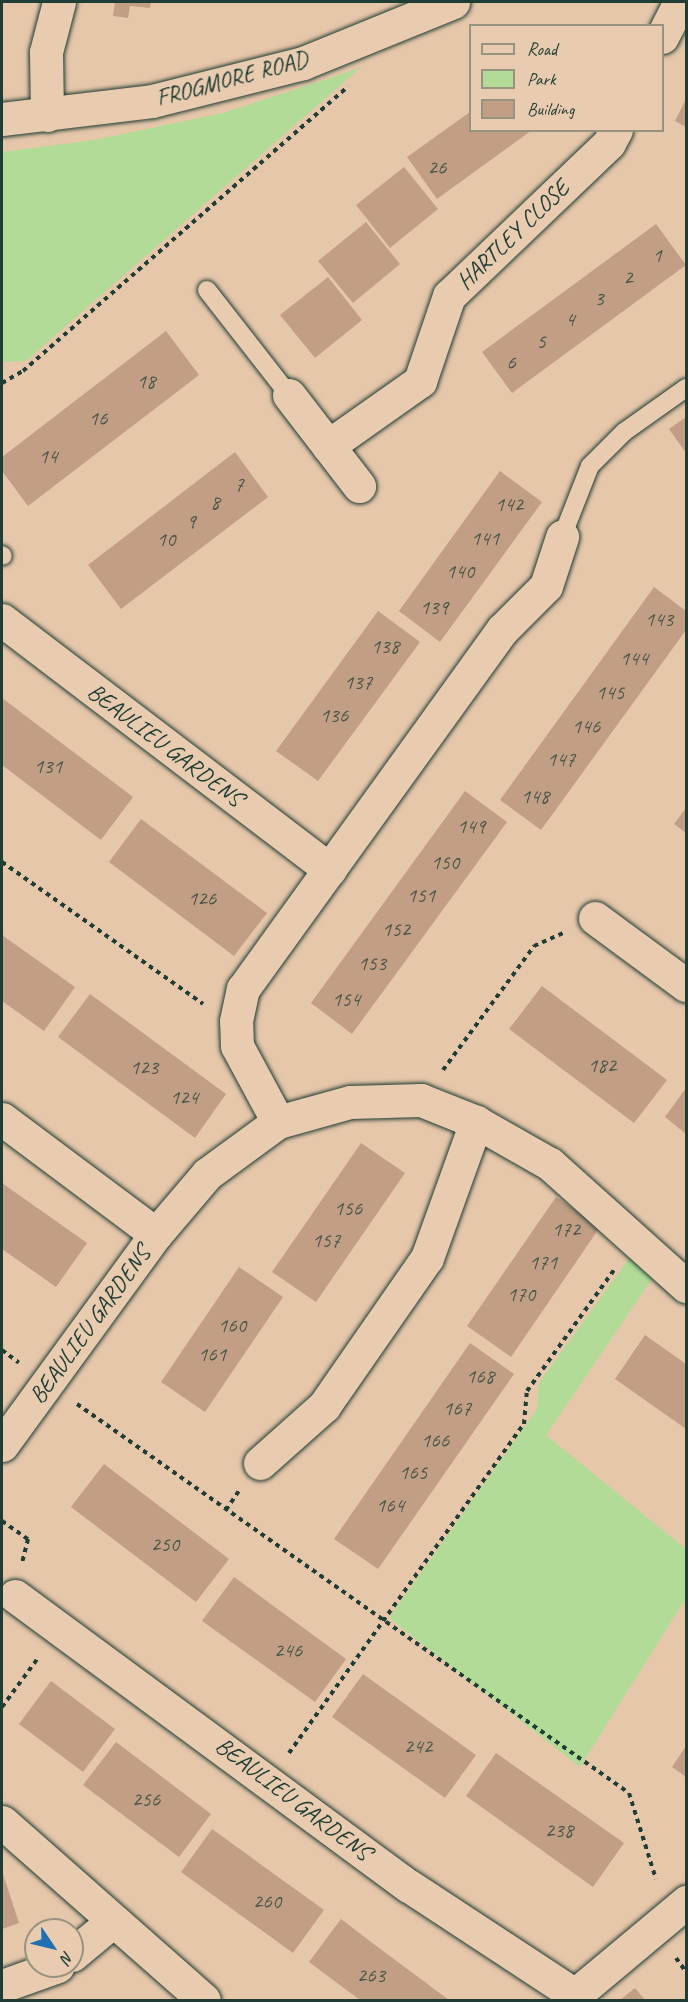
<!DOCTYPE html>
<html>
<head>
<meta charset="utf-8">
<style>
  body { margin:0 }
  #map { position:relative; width:688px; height:2002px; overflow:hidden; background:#e7c7aa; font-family:Caveat,sans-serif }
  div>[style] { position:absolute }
  .green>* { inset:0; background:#b2db98 }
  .building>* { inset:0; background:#c29e84 }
  .path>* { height:4px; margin-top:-2px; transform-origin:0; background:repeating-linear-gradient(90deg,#1f3d34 0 4.5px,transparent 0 9px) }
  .roads { filter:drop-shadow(0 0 2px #1f3d34) drop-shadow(0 0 2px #1f3d34) }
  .lane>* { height:18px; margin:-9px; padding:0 9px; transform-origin:9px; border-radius:9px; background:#e9ccb0 }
  .street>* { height:33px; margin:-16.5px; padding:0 16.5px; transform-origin:16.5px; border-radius:16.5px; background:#e9ccb0 }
  .secondary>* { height:33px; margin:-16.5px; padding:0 16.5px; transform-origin:16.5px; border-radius:16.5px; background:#e9ccb0 }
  span { translate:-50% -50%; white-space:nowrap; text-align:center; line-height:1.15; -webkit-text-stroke:4.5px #e9ccb0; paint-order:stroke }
  .number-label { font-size:21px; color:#485548 }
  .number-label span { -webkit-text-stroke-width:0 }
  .street-label { font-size:24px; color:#1f3d34 }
  .frame { position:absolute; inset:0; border:3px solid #1f3d34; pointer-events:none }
  .legend { position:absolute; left:469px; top:24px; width:195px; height:108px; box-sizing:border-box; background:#e9ccb0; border:2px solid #98937e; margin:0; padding:8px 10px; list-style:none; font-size:18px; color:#1f3d34 }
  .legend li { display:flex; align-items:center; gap:12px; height:30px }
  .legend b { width:30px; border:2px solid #98937e }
  .north { position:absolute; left:24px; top:1918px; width:60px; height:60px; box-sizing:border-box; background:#e9ccb0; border:2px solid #98937e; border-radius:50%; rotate:125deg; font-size:16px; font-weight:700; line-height:24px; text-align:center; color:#1f3d34 }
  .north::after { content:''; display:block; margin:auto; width:21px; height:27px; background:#1f6fb2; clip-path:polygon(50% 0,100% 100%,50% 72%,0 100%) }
</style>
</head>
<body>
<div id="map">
  <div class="green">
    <i style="clip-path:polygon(360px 68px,26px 361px,2px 362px,2px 152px,94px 140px,223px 113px)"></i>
    <i style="clip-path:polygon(635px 1250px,658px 1270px,546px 1435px,686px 1549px,686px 1598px,580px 1767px,389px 1618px,537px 1409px,539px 1383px)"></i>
  </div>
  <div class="building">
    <i style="clip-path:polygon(115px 2px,151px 2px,150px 8px,130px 6px,128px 18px,113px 16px)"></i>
    <i style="clip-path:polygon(686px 99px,686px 127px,675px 121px)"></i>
    <i style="clip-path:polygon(470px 112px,470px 130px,532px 130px,437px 199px,407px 157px)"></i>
    <i style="clip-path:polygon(404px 167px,438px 209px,390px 248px,356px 205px)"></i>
    <i style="clip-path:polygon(366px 222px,400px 264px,353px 303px,318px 261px)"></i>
    <i style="clip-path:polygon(656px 224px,686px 265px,512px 393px,482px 352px)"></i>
    <i style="clip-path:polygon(328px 277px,362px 320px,315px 358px,280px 315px)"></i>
    <i style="clip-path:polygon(166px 331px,199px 375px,28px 506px,2px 471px,2px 457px)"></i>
    <i style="clip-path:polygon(686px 417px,686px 453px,669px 429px)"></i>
    <i style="clip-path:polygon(235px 452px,268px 497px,121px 609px,88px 565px)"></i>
    <i style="clip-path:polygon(500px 471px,542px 502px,440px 642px,399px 611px)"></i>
    <i style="clip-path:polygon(654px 587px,686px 611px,686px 630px,541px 830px,500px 800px)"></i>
    <i style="clip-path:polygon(378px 611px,420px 642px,318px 781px,276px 751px)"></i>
    <i style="clip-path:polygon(2px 698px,133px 797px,101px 840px,2px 765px)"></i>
    <i style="clip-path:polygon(465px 791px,507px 822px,352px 1034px,311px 1003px)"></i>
    <i style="clip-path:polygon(686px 808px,686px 833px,674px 824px)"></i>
    <i style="clip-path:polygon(141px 819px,267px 913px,234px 956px,109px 862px)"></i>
    <i style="clip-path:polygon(2px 935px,75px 987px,44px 1031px,2px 1001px)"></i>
    <i style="clip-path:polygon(542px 986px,667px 1080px,634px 1123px,509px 1029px)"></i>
    <i style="clip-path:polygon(90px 994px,226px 1094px,195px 1138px,58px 1037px)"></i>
    <i style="clip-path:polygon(686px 1088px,686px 1134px,665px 1117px)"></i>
    <i style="clip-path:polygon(361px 1143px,405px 1173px,316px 1302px,272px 1272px)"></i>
    <i style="clip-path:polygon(2px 1183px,87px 1243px,56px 1287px,2px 1249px)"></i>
    <i style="clip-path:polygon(556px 1197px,600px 1227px,511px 1357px,467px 1326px)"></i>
    <i style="clip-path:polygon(239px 1267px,283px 1297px,205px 1412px,161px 1382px)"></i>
    <i style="clip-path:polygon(645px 1335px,686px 1364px,686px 1429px,615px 1379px)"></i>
    <i style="clip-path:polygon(470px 1343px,514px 1374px,378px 1569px,334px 1539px)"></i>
    <i style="clip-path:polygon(104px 1464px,229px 1559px,196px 1602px,71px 1507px)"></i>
    <i style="clip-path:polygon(234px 1577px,346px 1659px,315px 1702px,202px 1621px)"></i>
    <i style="clip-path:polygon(363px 1674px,476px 1755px,445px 1798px,332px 1717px)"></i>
    <i style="clip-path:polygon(51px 1681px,115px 1729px,83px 1772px,19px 1724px)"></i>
    <i style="clip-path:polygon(116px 1742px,211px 1814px,179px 1857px,83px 1785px)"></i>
    <i style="clip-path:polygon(686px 1746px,686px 1777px,672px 1767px)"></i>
    <i style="clip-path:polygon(496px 1753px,624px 1843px,593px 1887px,466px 1796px)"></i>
    <i style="clip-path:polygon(212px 1829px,324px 1910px,293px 1953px,181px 1872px)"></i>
    <i style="clip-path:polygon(2px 1871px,19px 1923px,2px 1929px)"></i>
    <i style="clip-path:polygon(341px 1919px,371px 1942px,449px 2000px,360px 2000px,309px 1962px)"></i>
    <i style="clip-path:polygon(635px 1988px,645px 2000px,620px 2000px)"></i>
  </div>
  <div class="path">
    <i style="left:2px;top:383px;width:24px;rotate:-30deg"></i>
    <i style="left:23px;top:371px;width:432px;rotate:-41.2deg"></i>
    <i style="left:2px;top:862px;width:246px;rotate:35.2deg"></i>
    <i style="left:443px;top:1070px;width:154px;rotate:-53.7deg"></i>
    <i style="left:534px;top:946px;width:34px;rotate:-24deg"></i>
    <i style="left:2px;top:1350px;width:21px;rotate:37deg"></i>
    <i style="left:77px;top:1404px;width:675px;rotate:35.17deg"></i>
    <i style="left:629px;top:1793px;width:90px;rotate:72.6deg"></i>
    <i style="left:226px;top:1510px;width:23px;rotate:-56deg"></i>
    <i style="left:2px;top:1521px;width:32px;rotate:35deg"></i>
    <i style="left:28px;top:1539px;width:25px;rotate:104deg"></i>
    <i style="left:2px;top:1707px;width:61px;rotate:-53.7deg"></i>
    <i style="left:289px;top:1753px;width:404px;rotate:-54.5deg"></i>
    <i style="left:524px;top:1424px;width:33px;rotate:-85deg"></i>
    <i style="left:527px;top:1391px;width:149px;rotate:-54.3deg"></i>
    <i style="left:676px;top:1958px;width:17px;rotate:54deg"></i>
  </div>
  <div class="roads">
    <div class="lane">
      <i style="left:207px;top:290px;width:133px;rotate:52deg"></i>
      <i style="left:562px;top:537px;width:76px;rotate:-68.5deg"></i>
      <i style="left:590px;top:466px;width:48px;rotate:-45deg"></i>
      <i style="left:624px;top:432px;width:76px;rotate:-35.4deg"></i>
      <i style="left:2px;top:555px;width:1px;rotate:45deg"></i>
    </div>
    <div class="street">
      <i style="left:662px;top:37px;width:39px;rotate:-63deg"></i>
      <i style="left:47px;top:115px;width:63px;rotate:-90.9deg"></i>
      <i style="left:46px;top:52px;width:52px;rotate:-75.4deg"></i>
      <i style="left:289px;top:395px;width:115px;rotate:52.4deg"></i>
      <i style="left:328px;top:446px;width:113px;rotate:-35.2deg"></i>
      <i style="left:420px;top:381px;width:90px;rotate:-71.2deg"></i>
      <i style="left:449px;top:296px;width:221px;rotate:-43.7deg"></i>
      <i style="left:609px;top:143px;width:15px;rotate:-62deg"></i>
      <i style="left:2px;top:620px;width:412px;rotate:37.3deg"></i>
      <i style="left:595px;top:918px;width:113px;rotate:36.4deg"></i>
      <i style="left:2px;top:1119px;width:192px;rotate:36.8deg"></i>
      <i style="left:278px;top:1122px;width:86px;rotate:-118.3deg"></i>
      <i style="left:237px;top:1046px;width:25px;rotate:-92deg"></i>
      <i style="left:236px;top:1021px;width:33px;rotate:-78deg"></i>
      <i style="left:243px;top:989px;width:443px;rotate:-54.2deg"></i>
      <i style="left:502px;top:630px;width:62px;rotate:-45deg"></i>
      <i style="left:546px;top:586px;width:52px;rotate:-71.9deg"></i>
      <i style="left:2px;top:1445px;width:261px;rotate:-53.9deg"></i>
      <i style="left:156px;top:1234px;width:79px;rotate:-49.6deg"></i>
      <i style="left:207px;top:1174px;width:88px;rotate:-36.2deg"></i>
      <i style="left:278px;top:1122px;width:75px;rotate:-15.5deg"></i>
      <i style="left:350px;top:1102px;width:71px;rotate:-1.6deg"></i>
      <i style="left:421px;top:1100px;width:59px;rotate:21.8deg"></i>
      <i style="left:476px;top:1122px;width:85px;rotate:29.6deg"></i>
      <i style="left:550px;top:1164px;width:183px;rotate:41.9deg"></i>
      <i style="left:260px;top:1463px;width:86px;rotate:-41.7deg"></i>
      <i style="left:324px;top:1406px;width:180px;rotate:-55.2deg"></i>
      <i style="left:427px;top:1258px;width:145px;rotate:-70.2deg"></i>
      <i style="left:15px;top:1596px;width:489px;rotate:36.4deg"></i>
      <i style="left:409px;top:1886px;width:199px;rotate:33.3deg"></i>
      <i style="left:2px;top:1822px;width:269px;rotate:41.4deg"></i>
      <i style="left:72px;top:1955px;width:53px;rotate:-39.7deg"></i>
      <i style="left:2px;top:1986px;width:59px;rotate:-19.7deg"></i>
      <i style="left:569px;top:2000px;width:153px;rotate:-39.9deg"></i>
    </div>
    <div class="secondary">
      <i style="left:683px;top:2px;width:3px;rotate:18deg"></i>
      <i style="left:2px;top:119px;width:151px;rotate:-6.8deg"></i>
      <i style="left:152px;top:101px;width:156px;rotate:-14.1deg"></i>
      <i style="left:303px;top:63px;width:162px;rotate:-22.1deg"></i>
    </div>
  </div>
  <div class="number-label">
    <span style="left:437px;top:167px">26</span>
    <span style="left:657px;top:255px">1</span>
    <span style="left:628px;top:277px">2</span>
    <span style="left:599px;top:298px">3</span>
    <span style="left:570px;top:319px">4</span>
    <span style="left:541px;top:341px">5</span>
    <span style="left:511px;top:362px">6</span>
    <span style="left:146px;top:381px">18</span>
    <span style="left:98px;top:418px">16</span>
    <span style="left:48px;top:456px">14</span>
    <span style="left:239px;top:484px">7</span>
    <span style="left:215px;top:502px">8</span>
    <span style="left:509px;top:504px">142</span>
    <span style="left:191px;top:521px">9</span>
    <span style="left:485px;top:538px">141</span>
    <span style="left:166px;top:539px">10</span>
    <span style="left:460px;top:571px">140</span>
    <span style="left:434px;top:607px">139</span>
    <span style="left:659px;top:619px">143</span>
    <span style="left:385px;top:646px">138</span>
    <span style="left:634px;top:658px">144</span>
    <span style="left:358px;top:682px">137</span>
    <span style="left:610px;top:692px">145</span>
    <span style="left:334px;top:715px">136</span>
    <span style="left:586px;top:726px">146</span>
    <span style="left:561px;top:759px">147</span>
    <span style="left:48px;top:766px">131</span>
    <span style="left:535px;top:796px">148</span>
    <span style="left:471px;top:826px">149</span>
    <span style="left:445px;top:862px">150</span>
    <span style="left:421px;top:895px">151</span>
    <span style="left:202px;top:898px">126</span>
    <span style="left:396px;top:929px">152</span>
    <span style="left:372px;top:963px">153</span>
    <span style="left:346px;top:999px">154</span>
    <span style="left:602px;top:1065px">182</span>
    <span style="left:144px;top:1067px">123</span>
    <span style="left:184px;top:1097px">124</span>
    <span style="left:348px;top:1208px">156</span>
    <span style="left:566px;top:1229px">172</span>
    <span style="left:326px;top:1240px">157</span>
    <span style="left:543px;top:1262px">171</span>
    <span style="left:521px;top:1294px">170</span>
    <span style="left:232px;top:1325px">160</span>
    <span style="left:212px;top:1354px">161</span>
    <span style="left:480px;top:1376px">168</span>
    <span style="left:457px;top:1408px">167</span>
    <span style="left:435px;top:1440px">166</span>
    <span style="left:413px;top:1472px">165</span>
    <span style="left:390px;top:1505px">164</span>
    <span style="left:165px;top:1544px">250</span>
    <span style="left:288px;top:1650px">246</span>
    <span style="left:418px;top:1746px">242</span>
    <span style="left:146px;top:1799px">256</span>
    <span style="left:559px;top:1830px">238</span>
    <span style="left:267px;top:1901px">260</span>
    <span style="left:371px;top:1975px">263</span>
  </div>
  <div class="street-label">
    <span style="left:232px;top:79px;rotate:-15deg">FROGMORE ROAD</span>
    <span style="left:513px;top:235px;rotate:-44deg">HARTLEY CLOSE</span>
    <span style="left:165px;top:745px;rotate:37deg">BEAULIEU GARDENS</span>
    <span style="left:90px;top:1325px;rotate:-54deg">BEAULIEU GARDENS</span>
    <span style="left:293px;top:1799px;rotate:37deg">BEAULIEU GARDENS</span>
  </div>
  <div class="frame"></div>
  <ul class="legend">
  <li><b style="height:8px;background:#e9ccb0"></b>Road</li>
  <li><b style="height:16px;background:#b2db98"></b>Park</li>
  <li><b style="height:16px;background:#c29e84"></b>Building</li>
  </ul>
  <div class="north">N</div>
</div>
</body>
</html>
